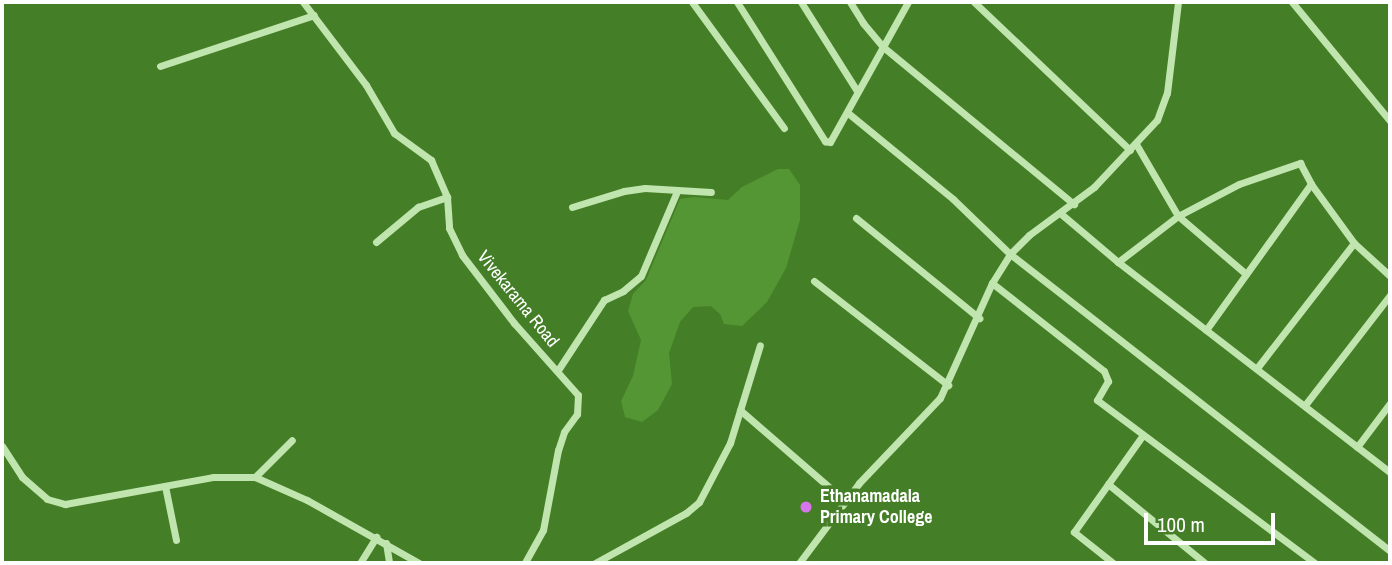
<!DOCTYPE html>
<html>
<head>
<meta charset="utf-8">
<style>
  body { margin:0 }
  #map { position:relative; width:1392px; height:565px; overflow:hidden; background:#447f28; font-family:"Archivo Narrow",sans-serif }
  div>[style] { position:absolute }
  .green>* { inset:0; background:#549633 }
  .street>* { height:7px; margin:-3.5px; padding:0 3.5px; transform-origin:3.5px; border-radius:3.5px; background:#c1e5ae }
  .dots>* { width:19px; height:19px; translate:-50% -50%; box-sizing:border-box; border:4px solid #447f28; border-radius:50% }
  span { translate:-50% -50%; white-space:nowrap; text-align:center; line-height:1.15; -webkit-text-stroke:7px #447f28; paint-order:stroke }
  .street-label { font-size:18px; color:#fff }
  .poi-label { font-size:18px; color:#fff; font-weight:700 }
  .left { translate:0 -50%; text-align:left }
  .frame { position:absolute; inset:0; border:4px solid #fff; pointer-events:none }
  .scale { position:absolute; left:1144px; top:513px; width:131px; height:32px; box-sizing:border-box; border:4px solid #fff; border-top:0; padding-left:9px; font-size:21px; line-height:24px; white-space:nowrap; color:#fff; -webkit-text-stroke:5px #447f28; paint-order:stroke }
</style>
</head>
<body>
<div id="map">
  <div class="green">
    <i style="clip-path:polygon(778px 169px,789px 169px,800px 185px,800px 220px,786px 268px,767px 302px,742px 326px,724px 324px,720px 314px,711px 306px,693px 307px,680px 322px,669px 353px,672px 384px,658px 410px,642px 422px,625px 417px,621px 401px,633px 376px,641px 340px,628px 311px,633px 294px,646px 280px,680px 199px,694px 197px,728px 200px,742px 187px)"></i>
  </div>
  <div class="street">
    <i style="left:303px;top:2px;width:104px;rotate:52.8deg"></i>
    <i style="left:366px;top:85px;width:56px;rotate:59.7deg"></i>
    <i style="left:394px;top:133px;width:46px;rotate:36.1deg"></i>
    <i style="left:431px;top:160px;width:40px;rotate:66.6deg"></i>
    <i style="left:447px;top:197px;width:31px;rotate:86deg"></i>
    <i style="left:449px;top:228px;width:30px;rotate:64deg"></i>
    <i style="left:462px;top:255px;width:86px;rotate:52.6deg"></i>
    <i style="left:514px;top:323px;width:96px;rotate:48.4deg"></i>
    <i style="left:578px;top:395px;width:19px;rotate:93deg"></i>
    <i style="left:577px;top:414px;width:22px;rotate:126deg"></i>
    <i style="left:564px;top:432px;width:19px;rotate:108deg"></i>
    <i style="left:558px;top:450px;width:81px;rotate:100.6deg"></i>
    <i style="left:543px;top:530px;width:38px;rotate:119deg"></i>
    <i style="left:692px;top:2px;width:156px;rotate:53.9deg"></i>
    <i style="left:737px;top:2px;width:165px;rotate:57.7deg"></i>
    <i style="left:825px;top:141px;width:5px;rotate:11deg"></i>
    <i style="left:830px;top:142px;width:160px;rotate:-60.9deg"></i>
    <i style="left:801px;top:2px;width:105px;rotate:57.8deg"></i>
    <i style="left:850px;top:2px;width:25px;rotate:58deg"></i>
    <i style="left:863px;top:23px;width:30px;rotate:50deg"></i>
    <i style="left:882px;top:46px;width:249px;rotate:39.5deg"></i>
    <i style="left:974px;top:2px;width:215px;rotate:43.5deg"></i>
    <i style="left:1292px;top:2px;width:154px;rotate:50.5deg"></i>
    <i style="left:160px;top:66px;width:162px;rotate:-18.3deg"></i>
    <i style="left:848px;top:113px;width:136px;rotate:39.3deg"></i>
    <i style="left:953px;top:199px;width:79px;rotate:44deg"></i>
    <i style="left:1010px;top:254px;width:482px;rotate:38deg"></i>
    <i style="left:572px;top:207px;width:54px;rotate:-17.1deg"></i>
    <i style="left:624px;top:191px;width:21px;rotate:-8deg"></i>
    <i style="left:645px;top:188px;width:66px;rotate:3.5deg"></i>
    <i style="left:1060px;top:213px;width:76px;rotate:40.2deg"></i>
    <i style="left:1118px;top:262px;width:344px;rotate:37.7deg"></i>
    <i style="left:856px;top:218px;width:159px;rotate:39.1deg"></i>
    <i style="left:376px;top:242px;width:55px;rotate:-39.8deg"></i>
    <i style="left:418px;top:207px;width:31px;rotate:-19deg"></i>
    <i style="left:1118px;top:262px;width:76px;rotate:-37.5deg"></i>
    <i style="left:1178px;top:216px;width:83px;rotate:-120.3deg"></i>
    <i style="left:1246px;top:274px;width:89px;rotate:-139.5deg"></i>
    <i style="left:1178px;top:216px;width:69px;rotate:-27.7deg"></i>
    <i style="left:1239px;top:184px;width:65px;rotate:-19deg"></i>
    <i style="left:1300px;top:163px;width:24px;rotate:62deg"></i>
    <i style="left:1311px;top:184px;width:73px;rotate:53.9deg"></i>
    <i style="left:1354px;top:243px;width:49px;rotate:42.5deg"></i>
    <i style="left:814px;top:281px;width:170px;rotate:37.8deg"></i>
    <i style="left:992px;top:283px;width:142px;rotate:38.2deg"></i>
    <i style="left:1104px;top:371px;width:11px;rotate:68deg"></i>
    <i style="left:1108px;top:381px;width:22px;rotate:120deg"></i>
    <i style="left:1097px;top:400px;width:272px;rotate:36.8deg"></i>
    <i style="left:1206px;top:330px;width:180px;rotate:-54.3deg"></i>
    <i style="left:1257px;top:368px;width:158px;rotate:-52.2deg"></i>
    <i style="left:558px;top:370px;width:84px;rotate:-56.7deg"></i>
    <i style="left:604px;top:300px;width:21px;rotate:-25deg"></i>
    <i style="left:623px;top:291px;width:23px;rotate:-40deg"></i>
    <i style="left:641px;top:276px;width:92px;rotate:-67deg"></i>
    <i style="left:1305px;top:405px;width:139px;rotate:-52.3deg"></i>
    <i style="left:740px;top:410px;width:139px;rotate:40.9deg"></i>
    <i style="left:2px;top:446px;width:37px;rotate:57deg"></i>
    <i style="left:22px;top:477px;width:33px;rotate:41deg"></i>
    <i style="left:47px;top:499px;width:19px;rotate:16deg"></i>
    <i style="left:65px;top:504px;width:150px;rotate:-10.3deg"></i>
    <i style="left:213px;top:477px;width:42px"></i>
    <i style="left:255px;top:477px;width:57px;rotate:23.9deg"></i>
    <i style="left:307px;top:500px;width:129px;rotate:29.4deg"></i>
    <i style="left:1357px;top:447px;width:55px;rotate:-53.1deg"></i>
    <i style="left:255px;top:477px;width:52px;rotate:-45deg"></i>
    <i style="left:1108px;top:484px;width:125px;rotate:39.2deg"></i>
    <i style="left:165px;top:486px;width:55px;rotate:78.5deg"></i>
    <i style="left:386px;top:543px;width:20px;rotate:81deg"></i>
    <i style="left:360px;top:563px;width:31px;rotate:-58deg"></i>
    <i style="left:595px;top:563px;width:104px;rotate:-28.8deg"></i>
    <i style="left:686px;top:513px;width:17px;rotate:-40deg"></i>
    <i style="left:699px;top:502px;width:67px;rotate:-62.3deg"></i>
    <i style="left:730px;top:443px;width:102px;rotate:-73deg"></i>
    <i style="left:799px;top:563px;width:100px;rotate:-53.1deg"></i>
    <i style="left:859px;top:483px;width:117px;rotate:-46.4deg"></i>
    <i style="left:940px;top:398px;width:126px;rotate:-65.7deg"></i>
    <i style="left:992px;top:283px;width:34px;rotate:-58deg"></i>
    <i style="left:1010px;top:254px;width:27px;rotate:-45deg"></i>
    <i style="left:1029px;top:235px;width:81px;rotate:-36.4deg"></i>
    <i style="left:1094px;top:187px;width:92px;rotate:-46.8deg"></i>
    <i style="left:1157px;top:120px;width:29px;rotate:-70deg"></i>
    <i style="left:1167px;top:93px;width:92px;rotate:-83.1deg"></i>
    <i style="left:1113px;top:563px;width:50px;rotate:-141.5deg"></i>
    <i style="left:1074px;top:532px;width:119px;rotate:-54.6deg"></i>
  </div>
  <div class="dots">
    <i style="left:806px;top:507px;background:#d875ed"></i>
  </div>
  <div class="street-label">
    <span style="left:518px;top:299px;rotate:51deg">Vivekarama Road</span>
  </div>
  <div class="poi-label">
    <span class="left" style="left:820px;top:507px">Ethanamadala<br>Primary College</span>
  </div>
  <div class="frame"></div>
  <div class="scale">100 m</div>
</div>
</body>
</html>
